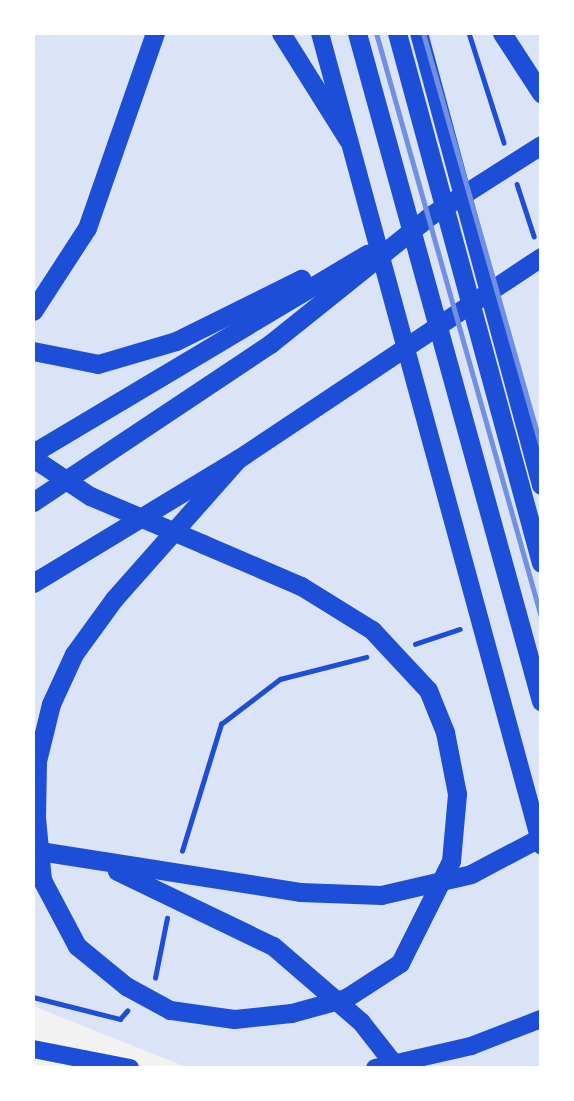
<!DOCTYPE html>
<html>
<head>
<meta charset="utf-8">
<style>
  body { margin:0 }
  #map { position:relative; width:574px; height:1101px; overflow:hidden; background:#f2f2f2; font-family:Signika,sans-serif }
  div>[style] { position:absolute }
  .green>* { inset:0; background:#dbe4f7 }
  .path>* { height:4.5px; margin:-2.25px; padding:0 2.25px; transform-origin:2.25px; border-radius:2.25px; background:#1d4ed8 }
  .primary>* { height:18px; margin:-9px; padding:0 9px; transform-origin:9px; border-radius:9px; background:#1d4ed8 }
  .trunk>* { height:19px; margin:-9.5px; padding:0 9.5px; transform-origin:9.5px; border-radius:9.5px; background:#1d4ed8 }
  .rail>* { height:5px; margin:-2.5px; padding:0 2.5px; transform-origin:2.5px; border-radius:2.5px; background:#7290e2 }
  span { translate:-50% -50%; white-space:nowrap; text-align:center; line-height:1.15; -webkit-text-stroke:6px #fff; paint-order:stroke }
  .frame { position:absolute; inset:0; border:35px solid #fff; pointer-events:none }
</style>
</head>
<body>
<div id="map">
  <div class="green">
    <i style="clip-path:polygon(33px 33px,541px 33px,541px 1068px,189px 1068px,33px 1006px)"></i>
  </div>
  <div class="path">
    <i style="left:469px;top:33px;width:115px;rotate:72.3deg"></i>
    <i style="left:517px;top:184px;width:55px;rotate:71.9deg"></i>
    <i style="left:415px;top:644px;width:47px;rotate:-18.4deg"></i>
    <i style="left:182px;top:851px;width:133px;rotate:-72.9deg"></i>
    <i style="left:221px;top:724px;width:74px;rotate:-37.3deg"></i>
    <i style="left:280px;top:679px;width:89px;rotate:-14.3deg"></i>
    <i style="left:155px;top:978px;width:61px;rotate:-78.7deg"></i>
    <i style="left:33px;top:997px;width:90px;rotate:14.2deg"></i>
    <i style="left:120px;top:1019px;width:11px;rotate:-49deg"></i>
  </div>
  <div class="primary">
    <i style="left:320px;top:33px;width:842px;rotate:74.77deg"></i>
    <i style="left:419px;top:33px;width:469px;rotate:74.9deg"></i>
    <i style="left:33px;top:1049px;width:99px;rotate:11.1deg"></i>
    <i style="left:375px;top:1068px;width:98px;rotate:-12.9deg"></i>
    <i style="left:471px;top:1046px;width:75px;rotate:-21.1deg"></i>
  </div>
  <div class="trunk">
    <i style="left:281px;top:33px;width:126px;rotate:57.9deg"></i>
    <i style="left:357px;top:33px;width:693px;rotate:74.6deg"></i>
    <i style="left:397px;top:33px;width:549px;rotate:74.8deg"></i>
    <i style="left:502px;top:33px;width:72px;rotate:57deg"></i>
    <i style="left:33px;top:311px;width:99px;rotate:-57deg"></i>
    <i style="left:87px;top:228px;width:207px;rotate:-70.8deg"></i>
    <i style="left:33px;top:351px;width:66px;rotate:11.3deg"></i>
    <i style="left:98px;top:364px;width:81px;rotate:-16.4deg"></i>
    <i style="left:176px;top:341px;width:140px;rotate:-26.4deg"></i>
    <i style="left:33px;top:453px;width:389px;rotate:-30.8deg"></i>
    <i style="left:33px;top:458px;width:69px;rotate:33.7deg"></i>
    <i style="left:90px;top:496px;width:123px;rotate:23deg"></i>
    <i style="left:203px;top:544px;width:107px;rotate:23.2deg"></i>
    <i style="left:301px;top:586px;width:84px;rotate:31.8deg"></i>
    <i style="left:372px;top:630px;width:82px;rotate:47deg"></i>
    <i style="left:428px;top:690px;width:45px;rotate:68deg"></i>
    <i style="left:445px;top:732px;width:63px;rotate:79deg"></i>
    <i style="left:457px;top:794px;width:67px;rotate:95.1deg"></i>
    <i style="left:451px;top:861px;width:114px;rotate:116.6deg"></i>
    <i style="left:400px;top:963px;width:64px;rotate:147.1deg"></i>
    <i style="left:346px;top:998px;width:57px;rotate:164.7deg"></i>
    <i style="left:291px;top:1013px;width:57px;rotate:174deg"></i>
    <i style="left:234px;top:1019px;width:65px;rotate:-172deg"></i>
    <i style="left:170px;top:1010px;width:50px;rotate:-151.4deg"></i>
    <i style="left:126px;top:986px;width:63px;rotate:-140.8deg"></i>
    <i style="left:77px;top:946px;width:75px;rotate:-117.9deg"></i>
    <i style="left:42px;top:880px;width:62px;rotate:-95.5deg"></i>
    <i style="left:36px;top:818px;width:57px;rotate:-89deg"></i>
    <i style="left:37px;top:761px;width:59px;rotate:-76.2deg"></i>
    <i style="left:51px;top:704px;width:55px;rotate:-65.3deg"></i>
    <i style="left:74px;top:654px;width:68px;rotate:-54deg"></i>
    <i style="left:114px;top:599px;width:187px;rotate:-48.5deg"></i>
    <i style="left:33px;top:502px;width:285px;rotate:-33.7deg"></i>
    <i style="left:270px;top:344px;width:206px;rotate:-38.7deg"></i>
    <i style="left:431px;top:215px;width:130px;rotate:-32.5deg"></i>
    <i style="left:33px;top:583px;width:240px;rotate:-31.2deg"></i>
    <i style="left:238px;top:459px;width:364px;rotate:-33.7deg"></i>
    <i style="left:33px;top:850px;width:270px;rotate:8.9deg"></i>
    <i style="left:300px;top:892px;width:81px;rotate:2.1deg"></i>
    <i style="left:381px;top:895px;width:92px;rotate:-13.1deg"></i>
    <i style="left:471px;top:874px;width:79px;rotate:-27.9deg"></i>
    <i style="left:117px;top:871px;width:173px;rotate:25.7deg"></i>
    <i style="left:273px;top:946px;width:116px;rotate:40.8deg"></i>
    <i style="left:361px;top:1022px;width:58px;rotate:52deg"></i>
  </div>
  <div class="rail">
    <i style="left:376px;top:33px;width:607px;rotate:74.22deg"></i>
    <i style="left:423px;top:33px;width:430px;rotate:74.1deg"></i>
  </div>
  <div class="frame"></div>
</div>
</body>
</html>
